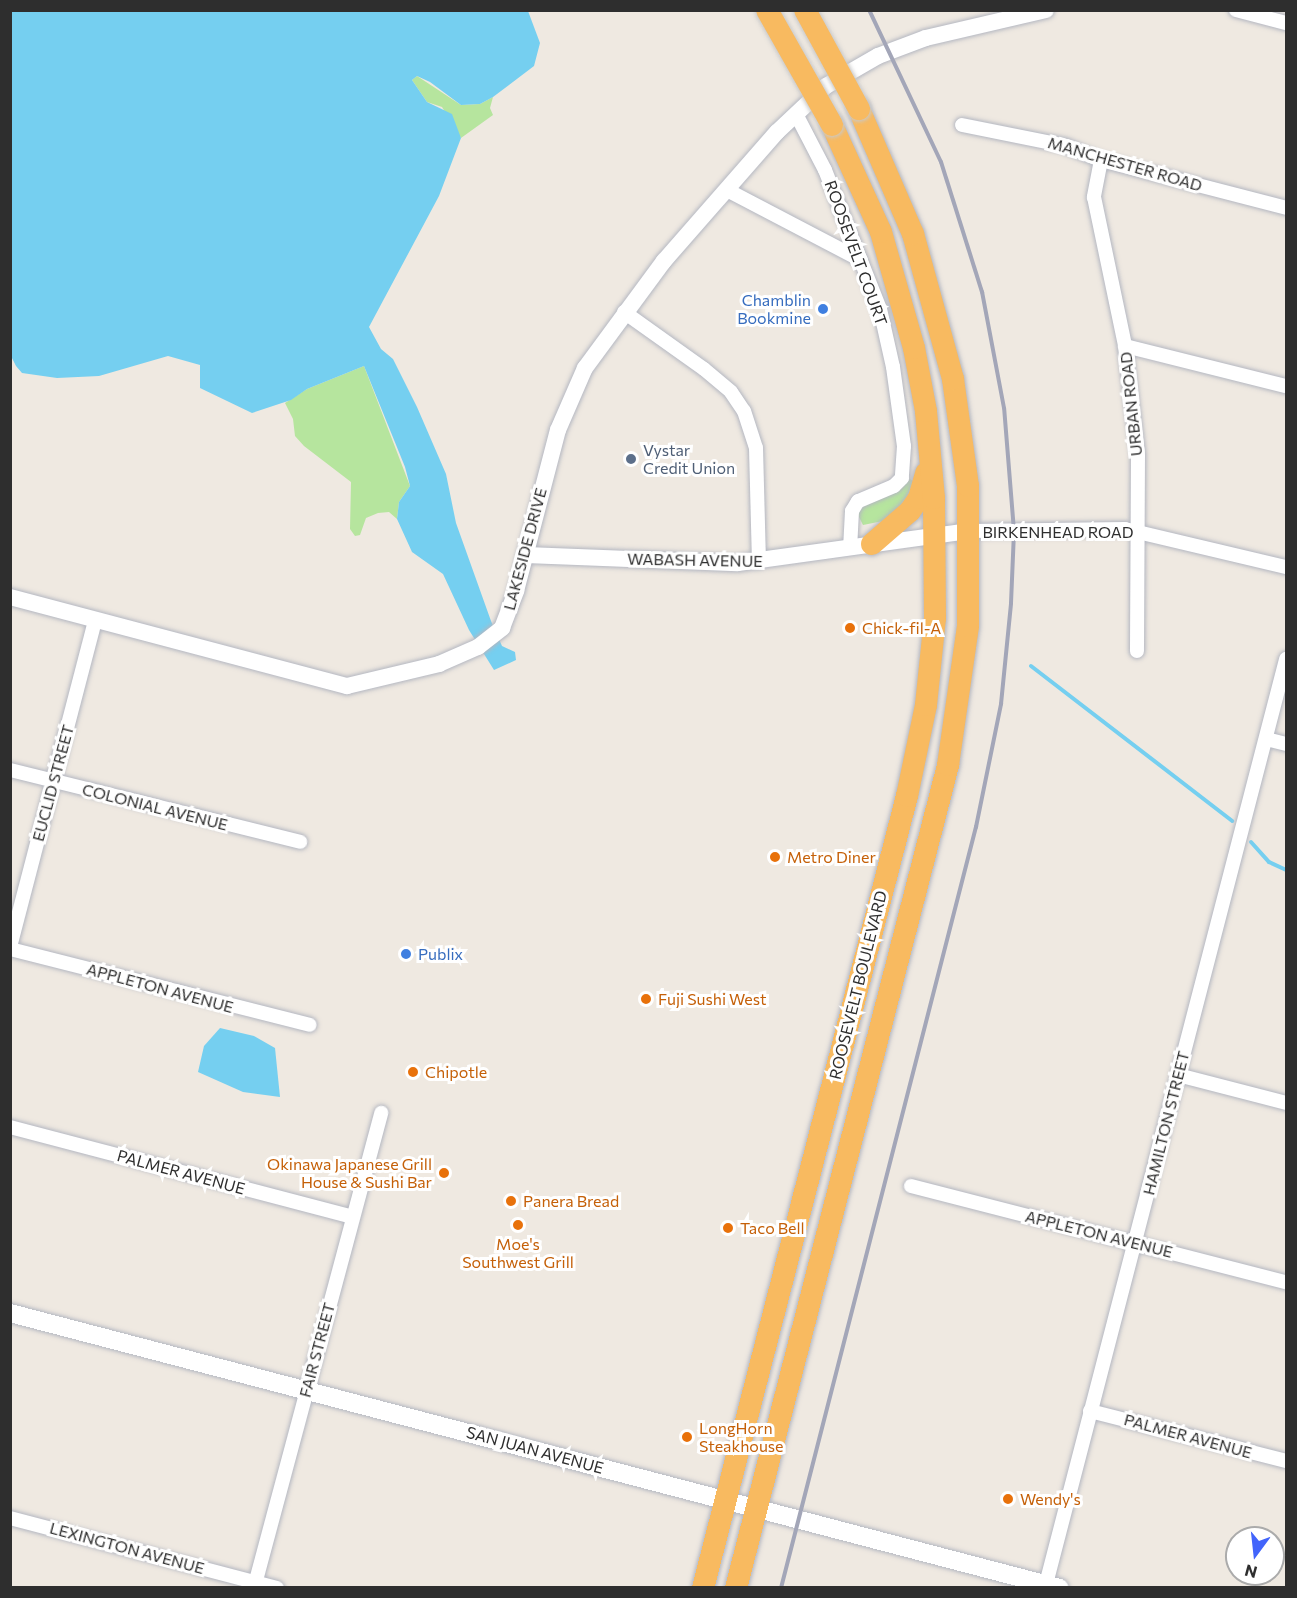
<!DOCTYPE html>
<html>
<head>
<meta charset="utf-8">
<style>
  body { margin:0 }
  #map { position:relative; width:1297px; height:1598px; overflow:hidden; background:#efe9e1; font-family:Commissioner,sans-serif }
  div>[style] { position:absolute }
  .green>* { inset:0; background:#b6e59e }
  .water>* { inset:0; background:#75cff0 }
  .stream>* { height:4px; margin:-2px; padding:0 2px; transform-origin:2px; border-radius:2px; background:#75cff0 }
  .roads { filter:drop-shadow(0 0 2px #b4b7c1) drop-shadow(0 0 2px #b4b7c1) }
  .minor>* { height:14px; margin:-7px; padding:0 7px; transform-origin:7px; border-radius:7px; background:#fff }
  .tertiary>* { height:16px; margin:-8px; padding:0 8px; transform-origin:8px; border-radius:8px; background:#fff }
  .secondary>* { height:18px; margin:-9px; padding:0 9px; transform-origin:9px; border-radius:9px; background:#fff }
  .trunk>* { height:22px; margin:-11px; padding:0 11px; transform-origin:11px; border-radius:11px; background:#f8ba60 }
  .rail>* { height:4px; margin:-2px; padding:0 2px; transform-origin:2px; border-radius:2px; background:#a3a6b8 }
  .bridges { filter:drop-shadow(0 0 2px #c9c9c9) drop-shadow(0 0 2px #c9c9c9) }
  .trunk-bridge>* { height:22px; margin:-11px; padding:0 11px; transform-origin:11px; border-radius:11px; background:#f8ba60 }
  .dots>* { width:16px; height:16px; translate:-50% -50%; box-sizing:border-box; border:3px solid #fff; border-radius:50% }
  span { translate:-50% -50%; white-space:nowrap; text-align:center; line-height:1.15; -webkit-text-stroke:6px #fff; paint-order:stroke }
  .street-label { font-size:16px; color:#2e2e2e }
  .shop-label { font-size:16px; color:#366cbe }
  .right { translate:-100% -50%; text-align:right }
  .left { translate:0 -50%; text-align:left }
  .service-label { font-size:16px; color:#4e5e75 }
  .food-label { font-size:16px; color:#c56008 }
  .frame { position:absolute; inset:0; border:12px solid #2e2e2e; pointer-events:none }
  .north { position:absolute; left:1225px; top:1526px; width:60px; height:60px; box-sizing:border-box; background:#fff; border:2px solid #ababab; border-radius:50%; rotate:195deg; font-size:16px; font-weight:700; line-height:24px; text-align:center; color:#2e2e2e }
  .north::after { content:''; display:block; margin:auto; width:21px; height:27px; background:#4264fb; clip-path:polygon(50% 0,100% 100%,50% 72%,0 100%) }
</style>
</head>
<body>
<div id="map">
  <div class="green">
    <i style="clip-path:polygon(417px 76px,461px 105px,480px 104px,493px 97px,490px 108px,493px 115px,461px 138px,442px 107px,427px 102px,412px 80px)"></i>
    <i style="clip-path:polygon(364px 366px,410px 486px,399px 502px,397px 519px,389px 512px,378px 513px,366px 518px,360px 535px,355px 536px,350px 529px,351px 482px,304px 446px,295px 436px,293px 419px,285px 403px,307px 389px)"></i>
    <i style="clip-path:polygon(910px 479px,913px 481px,908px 495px,897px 510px,883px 521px,863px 525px,857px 513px,864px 503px,898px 492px)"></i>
  </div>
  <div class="water">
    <i style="clip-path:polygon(10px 11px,528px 11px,540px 43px,534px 66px,493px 97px,480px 104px,461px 105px,430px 82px,417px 76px,412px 80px,427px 102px,452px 114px,461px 138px,439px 196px,369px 327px,381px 349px,393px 359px,417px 407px,446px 474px,456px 523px,491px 621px,502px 646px,515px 652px,516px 660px,494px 670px,469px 630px,443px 574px,412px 552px,397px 519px,399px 502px,410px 486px,405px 467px,364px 366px,307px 389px,291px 400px,252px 413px,200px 388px,200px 365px,168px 356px,99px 376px,57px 378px,22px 373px,16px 366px,10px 354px)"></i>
    <i style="clip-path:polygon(220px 1028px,254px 1036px,275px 1048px,280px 1097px,243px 1092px,198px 1072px,204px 1046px)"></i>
  </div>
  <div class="stream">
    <i style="left:1031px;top:666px;width:254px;rotate:37.6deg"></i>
    <i style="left:1251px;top:842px;width:27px;rotate:48deg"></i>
    <i style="left:1269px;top:862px;width:19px;rotate:25deg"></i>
  </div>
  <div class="roads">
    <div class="minor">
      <i style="left:1236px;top:10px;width:52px;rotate:14.6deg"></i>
      <i style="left:796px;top:114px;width:63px;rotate:62.6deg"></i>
      <i style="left:825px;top:170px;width:149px;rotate:68.4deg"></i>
      <i style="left:880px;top:309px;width:59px;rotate:77.4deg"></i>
      <i style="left:893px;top:367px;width:80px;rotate:82.1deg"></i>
      <i style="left:904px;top:446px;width:32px;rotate:94deg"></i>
      <i style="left:902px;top:478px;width:11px;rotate:135deg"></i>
      <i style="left:894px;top:486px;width:39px;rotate:157deg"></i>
      <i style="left:858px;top:501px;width:12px;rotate:121deg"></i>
      <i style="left:852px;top:511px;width:37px;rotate:93deg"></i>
      <i style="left:962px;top:125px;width:106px;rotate:11.4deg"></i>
      <i style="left:1066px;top:146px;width:38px;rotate:22deg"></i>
      <i style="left:1101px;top:160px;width:191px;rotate:14.5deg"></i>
      <i style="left:1101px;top:160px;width:38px;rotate:101deg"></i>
      <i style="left:1094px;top:197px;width:152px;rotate:78.2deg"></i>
      <i style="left:1125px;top:346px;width:110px;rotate:83.2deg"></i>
      <i style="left:1138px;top:455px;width:196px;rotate:90.3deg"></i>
      <i style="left:727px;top:190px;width:151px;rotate:27.6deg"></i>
      <i style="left:624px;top:312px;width:98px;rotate:35.5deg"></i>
      <i style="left:704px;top:369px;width:35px;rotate:40deg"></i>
      <i style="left:731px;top:392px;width:23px;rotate:56deg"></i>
      <i style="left:744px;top:411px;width:39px;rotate:72deg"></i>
      <i style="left:756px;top:448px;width:114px;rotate:88.5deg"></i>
      <i style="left:1125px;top:346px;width:166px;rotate:14deg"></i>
      <i style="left:970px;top:531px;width:155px;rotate:-0.7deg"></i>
      <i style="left:1125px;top:529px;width:165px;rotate:13.3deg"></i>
      <i style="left:1266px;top:739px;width:21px;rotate:14deg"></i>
      <i style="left:10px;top:770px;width:299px;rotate:13.9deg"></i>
      <i style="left:10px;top:947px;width:338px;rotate:-75.4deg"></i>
      <i style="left:10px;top:949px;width:309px;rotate:14.2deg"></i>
      <i style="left:1178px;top:1075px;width:112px;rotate:14.5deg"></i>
      <i style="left:10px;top:1127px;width:354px;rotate:14.7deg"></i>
      <i style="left:911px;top:1186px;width:387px;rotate:14.4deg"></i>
      <i style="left:1090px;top:1411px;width:202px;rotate:14.3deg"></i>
      <i style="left:10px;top:1518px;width:276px;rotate:14.7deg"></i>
      <i style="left:1046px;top:1584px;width:956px;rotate:-75.45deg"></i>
      <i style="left:254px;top:1588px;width:492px;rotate:-75deg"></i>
    </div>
    <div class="tertiary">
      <i style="left:526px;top:555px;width:212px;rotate:2.2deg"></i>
      <i style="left:738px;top:563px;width:234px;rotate:-7.9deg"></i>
      <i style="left:10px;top:597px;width:349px;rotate:14.8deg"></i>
      <i style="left:347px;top:686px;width:95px;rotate:-13.4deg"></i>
      <i style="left:439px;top:664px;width:43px;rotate:-23.6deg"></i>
      <i style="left:478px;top:647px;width:31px;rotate:-38deg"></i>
      <i style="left:502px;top:628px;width:40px;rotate:-69deg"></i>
      <i style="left:516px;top:591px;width:166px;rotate:-75.4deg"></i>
      <i style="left:558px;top:430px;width:68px;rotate:-66.5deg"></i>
      <i style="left:585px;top:368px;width:133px;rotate:-53.6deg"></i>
      <i style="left:664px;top:261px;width:171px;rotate:-48.8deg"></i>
      <i style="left:777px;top:132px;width:67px;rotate:-43.2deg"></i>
      <i style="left:826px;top:86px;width:60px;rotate:-30deg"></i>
      <i style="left:878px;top:56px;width:51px;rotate:-20.6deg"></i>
      <i style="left:926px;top:38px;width:123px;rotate:-13.1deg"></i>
    </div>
    <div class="secondary">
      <i style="left:10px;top:1313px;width:1085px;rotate:14.68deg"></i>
    </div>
    <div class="trunk">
      <i style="left:872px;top:544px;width:50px;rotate:-41deg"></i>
      <i style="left:910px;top:511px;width:16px;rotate:-55deg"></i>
      <i style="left:919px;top:498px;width:26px;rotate:-74deg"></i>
      <i style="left:703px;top:1588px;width:818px;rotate:-75.56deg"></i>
      <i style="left:907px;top:796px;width:93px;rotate:-78.2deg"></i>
      <i style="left:926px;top:705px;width:87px;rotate:-84.1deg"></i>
      <i style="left:935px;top:618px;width:120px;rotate:-90.5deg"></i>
      <i style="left:934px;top:498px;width:87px;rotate:-95.3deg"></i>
      <i style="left:926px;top:411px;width:64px;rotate:-100.8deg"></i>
      <i style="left:914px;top:348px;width:121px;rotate:-105.9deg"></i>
      <i style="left:881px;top:232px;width:118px;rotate:-114.6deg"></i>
      <i style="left:736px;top:1588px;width:850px;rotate:-75.55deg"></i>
      <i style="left:948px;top:765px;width:140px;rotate:-81.8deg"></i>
      <i style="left:968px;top:626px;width:140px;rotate:-90deg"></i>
      <i style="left:968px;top:486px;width:108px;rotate:-98deg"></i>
      <i style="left:953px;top:379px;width:150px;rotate:-105.4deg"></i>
      <i style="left:913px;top:234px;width:136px;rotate:-113.4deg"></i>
    </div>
  </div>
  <div class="rail">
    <i style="left:781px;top:1588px;width:786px;rotate:-75.63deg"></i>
    <i style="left:976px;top:827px;width:126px;rotate:-78.5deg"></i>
    <i style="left:1001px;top:704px;width:101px;rotate:-84.3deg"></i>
    <i style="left:1011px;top:603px;width:72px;rotate:-87.6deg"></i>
    <i style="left:1014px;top:531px;width:123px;rotate:-94.6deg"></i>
    <i style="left:1004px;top:408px;width:118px;rotate:-100.7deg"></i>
    <i style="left:982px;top:292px;width:136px;rotate:-107.5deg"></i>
    <i style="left:941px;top:162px;width:168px;rotate:-115.3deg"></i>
  </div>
  <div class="bridges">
    <div class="trunk-bridge">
      <i style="left:767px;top:10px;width:132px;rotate:60.5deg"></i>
      <i style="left:805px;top:10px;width:113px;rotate:61.4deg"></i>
    </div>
  </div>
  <div class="dots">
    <i style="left:823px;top:309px;background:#3f7fe0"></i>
    <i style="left:631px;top:459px;background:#5c6f8a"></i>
    <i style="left:850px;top:628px;background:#e8710a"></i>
    <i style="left:775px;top:857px;background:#e8710a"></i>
    <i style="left:406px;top:954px;background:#3f7fe0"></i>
    <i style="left:646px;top:999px;background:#e8710a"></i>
    <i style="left:413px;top:1072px;background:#e8710a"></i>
    <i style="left:444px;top:1173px;background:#e8710a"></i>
    <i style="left:511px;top:1201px;background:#e8710a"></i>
    <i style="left:518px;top:1225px;background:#e8710a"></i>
    <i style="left:728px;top:1228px;background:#e8710a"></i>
    <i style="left:687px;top:1437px;background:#e8710a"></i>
    <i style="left:1008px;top:1499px;background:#e8710a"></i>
  </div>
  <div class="street-label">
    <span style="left:1125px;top:164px;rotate:16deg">MANCHESTER ROAD</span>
    <span style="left:856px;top:253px;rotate:70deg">ROOSEVELT COURT</span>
    <span style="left:1131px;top:404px;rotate:-96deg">URBAN ROAD</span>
    <span style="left:1058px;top:532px">BIRKENHEAD ROAD</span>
    <span style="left:525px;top:549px;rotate:-75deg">LAKESIDE DRIVE</span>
    <span style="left:695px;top:560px;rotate:1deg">WABASH AVENUE</span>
    <span style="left:53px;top:783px;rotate:-75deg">EUCLID STREET</span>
    <span style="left:155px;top:807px;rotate:14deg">COLONIAL AVENUE</span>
    <span style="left:858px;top:985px;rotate:-76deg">ROOSEVELT BOULEVARD</span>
    <span style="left:160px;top:988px;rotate:15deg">APPLETON AVENUE</span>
    <span style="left:1166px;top:1123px;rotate:-76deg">HAMILTON STREET</span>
    <span style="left:181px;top:1172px;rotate:15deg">PALMER AVENUE</span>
    <span style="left:1099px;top:1234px;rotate:14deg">APPLETON AVENUE</span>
    <span style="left:317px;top:1350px;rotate:-75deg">FAIR STREET</span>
    <span style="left:1188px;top:1436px;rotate:15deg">PALMER AVENUE</span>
    <span style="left:535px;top:1450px;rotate:15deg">SAN JUAN AVENUE</span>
    <span style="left:127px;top:1548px;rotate:15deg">LEXINGTON AVENUE</span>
  </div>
  <div class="shop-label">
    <span class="right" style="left:811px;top:309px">Chamblin<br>Bookmine</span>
    <span class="left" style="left:418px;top:954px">Publix</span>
  </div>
  <div class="service-label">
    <span class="left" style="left:643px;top:459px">Vystar<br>Credit Union</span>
  </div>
  <div class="food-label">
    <span class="left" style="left:862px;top:628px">Chick-fil-A</span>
    <span class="left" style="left:787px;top:857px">Metro Diner</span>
    <span class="left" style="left:658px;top:999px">Fuji Sushi West</span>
    <span class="left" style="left:425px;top:1072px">Chipotle</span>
    <span class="right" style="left:432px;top:1173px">Okinawa Japanese Grill<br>House &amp; Sushi Bar</span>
    <span class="left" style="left:523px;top:1201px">Panera Bread</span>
    <span class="left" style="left:740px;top:1228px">Taco Bell</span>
    <span style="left:518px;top:1253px">Moe's<br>Southwest Grill</span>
    <span class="left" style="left:699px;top:1437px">LongHorn<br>Steakhouse</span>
    <span class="left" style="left:1020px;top:1499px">Wendy's</span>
  </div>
  <div class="frame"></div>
  <div class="north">N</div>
</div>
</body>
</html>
